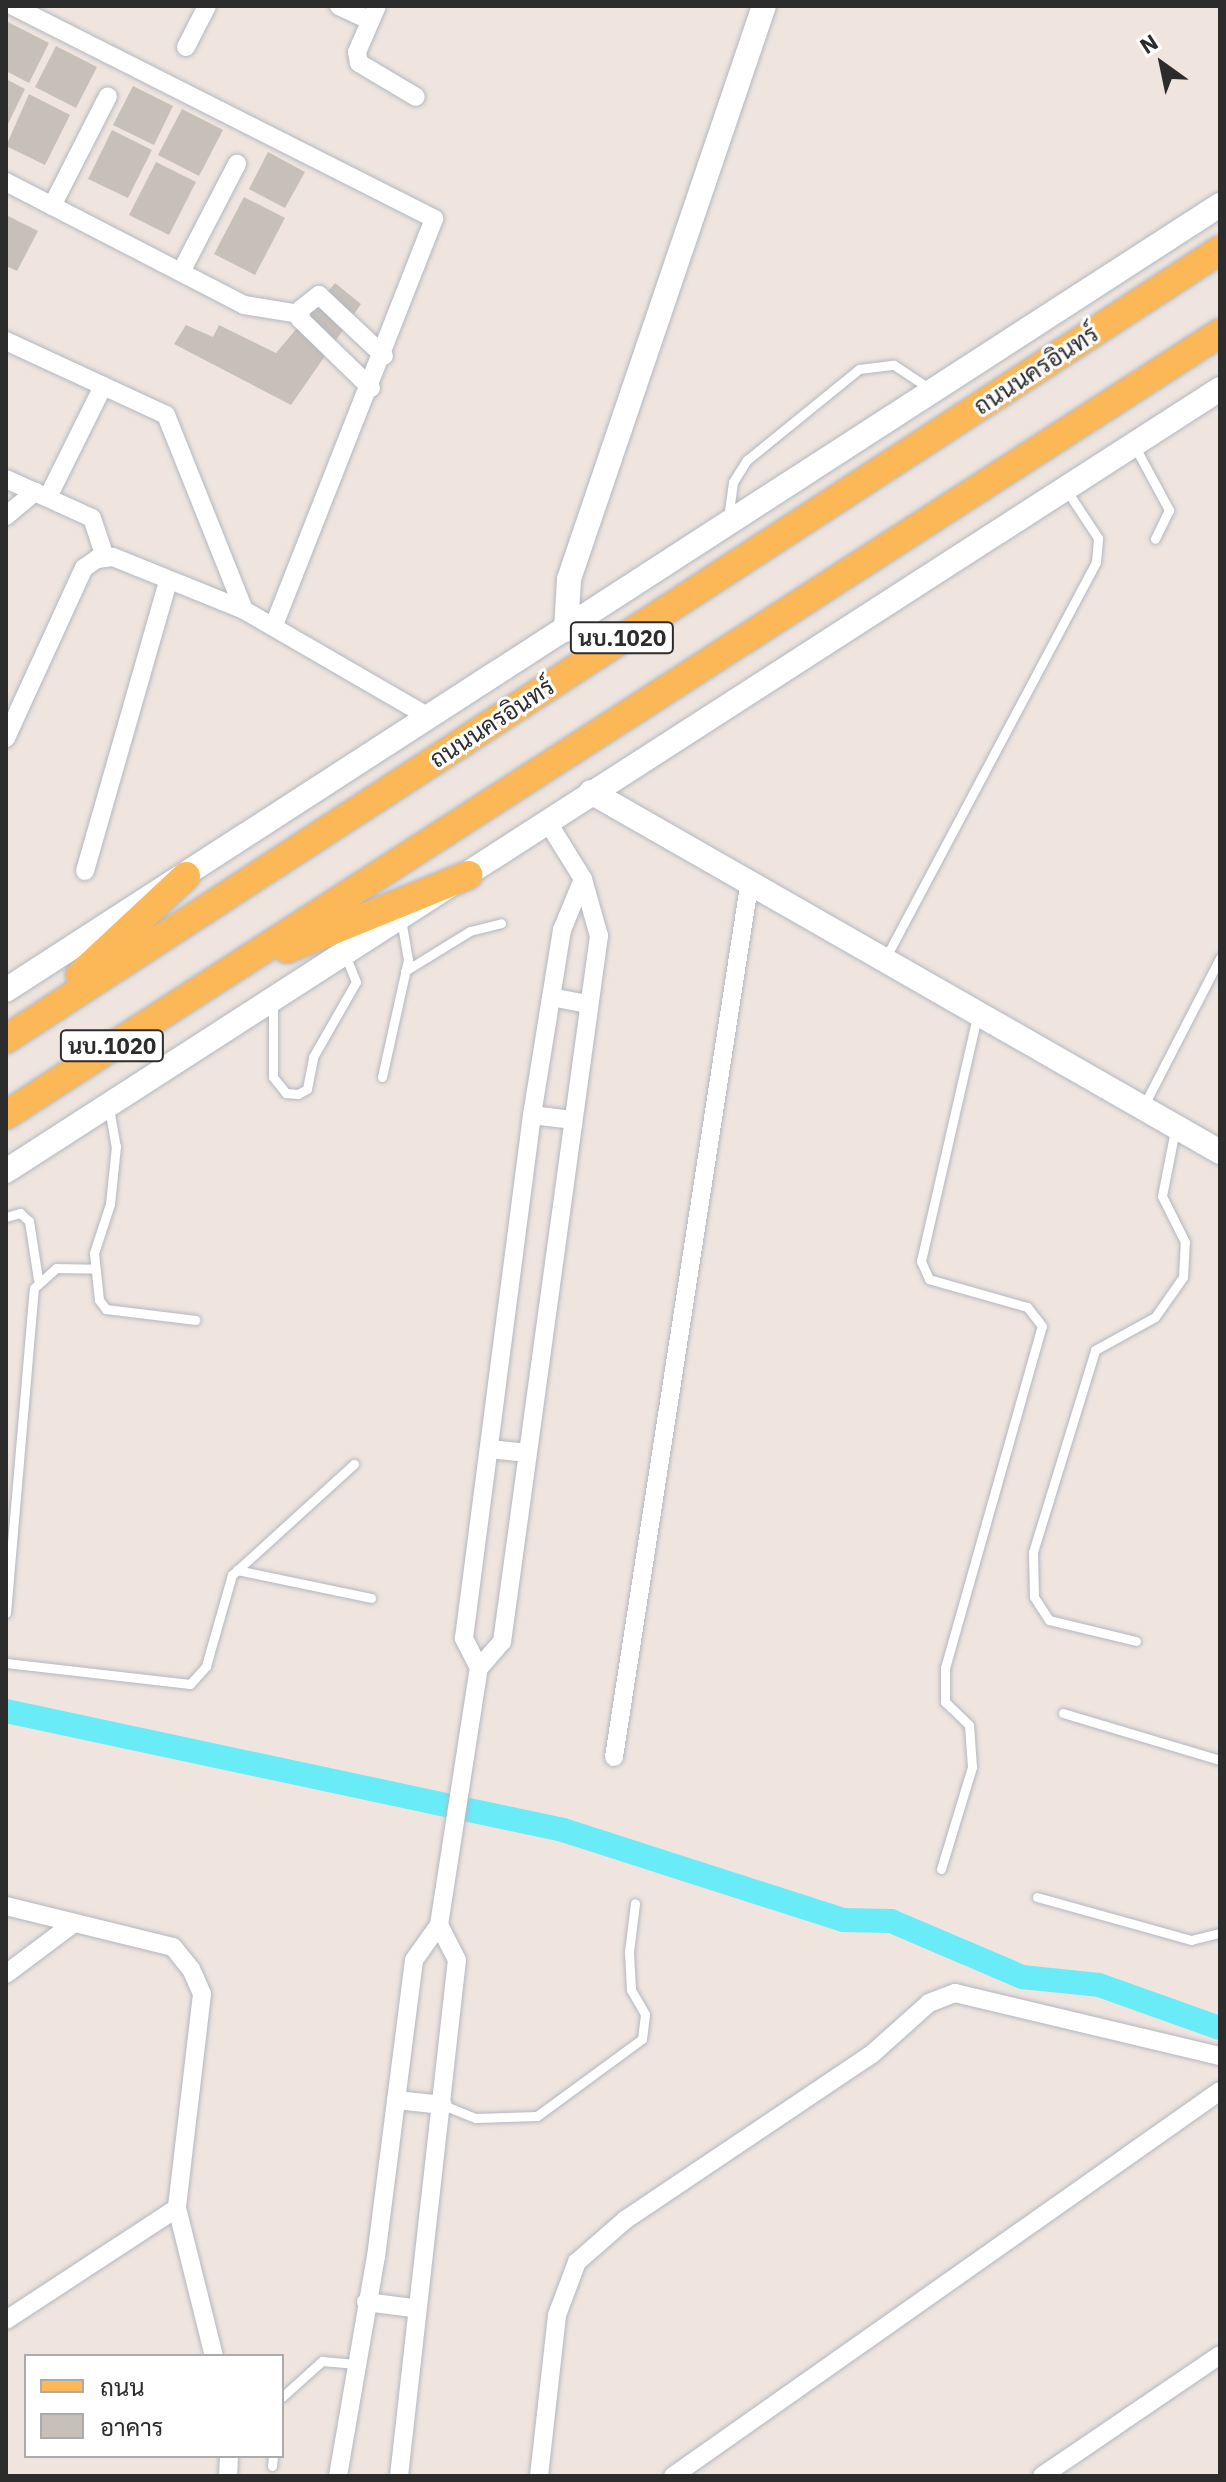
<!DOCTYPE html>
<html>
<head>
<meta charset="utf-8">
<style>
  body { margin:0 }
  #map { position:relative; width:1226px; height:2482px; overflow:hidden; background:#efe5de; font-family:"IBM Plex Sans",Sarabun,sans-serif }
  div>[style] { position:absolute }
  .canal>* { height:24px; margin:-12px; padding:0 12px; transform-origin:12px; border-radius:12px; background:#69ebf8 }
  .building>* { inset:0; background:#c7c0b9 }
  .roads { filter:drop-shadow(0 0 2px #b2b7c1) drop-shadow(0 0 2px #b2b7c1) }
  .lane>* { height:9px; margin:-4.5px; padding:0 4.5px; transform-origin:4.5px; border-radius:4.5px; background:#fff }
  .street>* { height:18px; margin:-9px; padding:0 9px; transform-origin:9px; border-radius:9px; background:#fff }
  .secondary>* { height:24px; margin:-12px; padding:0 12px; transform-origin:12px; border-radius:12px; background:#fff }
  .primary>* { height:28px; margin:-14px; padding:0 14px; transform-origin:14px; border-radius:14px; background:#fcb856 }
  span { translate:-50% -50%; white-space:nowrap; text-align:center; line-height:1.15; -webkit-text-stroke:6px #fff; paint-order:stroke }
  .shield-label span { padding:2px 6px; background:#fff; border:2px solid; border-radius:6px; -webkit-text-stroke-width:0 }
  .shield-label { font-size:22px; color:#2c2c2c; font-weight:700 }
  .street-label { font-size:24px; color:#2c2c2c }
  .frame { position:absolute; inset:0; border:8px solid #2c2c2c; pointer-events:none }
  .legend { position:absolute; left:24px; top:2354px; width:260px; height:104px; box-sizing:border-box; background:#fff; border:2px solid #ababab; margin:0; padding:10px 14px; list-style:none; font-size:24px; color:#2c2c2c }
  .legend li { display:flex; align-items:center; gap:16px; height:40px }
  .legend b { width:40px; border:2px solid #ababab }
  .north { position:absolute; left:1122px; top:24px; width:80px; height:80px; -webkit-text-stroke:6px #fff; paint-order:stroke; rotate:327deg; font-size:22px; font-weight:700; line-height:32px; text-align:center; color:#2c2c2c }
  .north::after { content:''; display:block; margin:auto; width:28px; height:36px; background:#2c2c2c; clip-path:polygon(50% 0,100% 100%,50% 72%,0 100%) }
</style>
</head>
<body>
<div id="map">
  <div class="canal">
    <i style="left:6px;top:1711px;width:570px;rotate:12.06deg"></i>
    <i style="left:563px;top:1830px;width:294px;rotate:17.8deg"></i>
    <i style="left:843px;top:1920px;width:48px;rotate:1.2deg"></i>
    <i style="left:891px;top:1921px;width:142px;rotate:23.1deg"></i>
    <i style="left:1022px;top:1977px;width:77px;rotate:5.9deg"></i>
    <i style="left:1099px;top:1985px;width:128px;rotate:19.6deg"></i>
  </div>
  <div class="building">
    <i style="clip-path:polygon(8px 22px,49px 43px,29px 83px,6px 71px)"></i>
    <i style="clip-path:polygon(56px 46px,97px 67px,76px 108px,35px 87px)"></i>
    <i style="clip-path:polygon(6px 79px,25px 89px,6px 128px)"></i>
    <i style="clip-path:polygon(133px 86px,173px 106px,154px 145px,113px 125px)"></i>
    <i style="clip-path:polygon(29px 94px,70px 115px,45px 165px,6px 146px)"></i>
    <i style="clip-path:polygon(182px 109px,223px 130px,199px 176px,158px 155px)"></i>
    <i style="clip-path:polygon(112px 130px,152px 150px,128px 198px,88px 179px)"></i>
    <i style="clip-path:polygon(268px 152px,305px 172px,285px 208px,249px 189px)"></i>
    <i style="clip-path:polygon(156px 162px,196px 182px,169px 235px,129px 215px)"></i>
    <i style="clip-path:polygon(244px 197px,285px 218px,255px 275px,214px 254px)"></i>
    <i style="clip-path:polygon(6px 215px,38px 231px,17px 271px,6px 266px)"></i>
    <i style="clip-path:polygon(335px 283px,361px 304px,291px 405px,174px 344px,186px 325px,213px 337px,219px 325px,276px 353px)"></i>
  </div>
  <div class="roads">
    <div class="lane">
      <i style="left:1135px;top:447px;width:72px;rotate:61.6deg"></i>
      <i style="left:1169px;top:510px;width:32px;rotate:116deg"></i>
      <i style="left:728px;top:518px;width:36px;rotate:-82deg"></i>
      <i style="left:733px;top:482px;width:26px;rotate:-58deg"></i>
      <i style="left:747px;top:460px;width:144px;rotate:-39.1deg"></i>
      <i style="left:859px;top:369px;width:35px;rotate:-7deg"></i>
      <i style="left:894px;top:365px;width:43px;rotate:33.7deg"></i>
      <i style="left:886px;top:957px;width:447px;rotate:-62deg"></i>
      <i style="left:1096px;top:562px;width:24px;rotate:-85deg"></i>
      <i style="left:1098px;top:538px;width:56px;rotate:-123.4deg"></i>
      <i style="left:405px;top:971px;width:76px;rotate:-31.6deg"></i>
      <i style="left:470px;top:931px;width:32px;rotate:-14deg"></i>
      <i style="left:273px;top:1001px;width:76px;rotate:90deg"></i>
      <i style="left:273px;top:1077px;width:21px;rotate:51deg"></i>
      <i style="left:286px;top:1093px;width:12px;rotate:5deg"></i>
      <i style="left:298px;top:1094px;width:10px;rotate:-29deg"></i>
      <i style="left:307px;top:1089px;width:33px;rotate:-79deg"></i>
      <i style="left:313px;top:1057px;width:86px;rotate:-60.2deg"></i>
      <i style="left:356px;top:982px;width:29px;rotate:-112deg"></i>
      <i style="left:382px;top:1077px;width:120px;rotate:-77.5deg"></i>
      <i style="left:408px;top:960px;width:42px;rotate:-99.7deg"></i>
      <i style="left:1143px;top:1107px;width:168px;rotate:-62.7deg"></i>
      <i style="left:109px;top:1108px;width:39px;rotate:80deg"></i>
      <i style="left:116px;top:1146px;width:58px;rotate:95.9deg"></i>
      <i style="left:110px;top:1204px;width:52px;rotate:108.1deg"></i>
      <i style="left:94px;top:1253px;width:47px;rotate:83.9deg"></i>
      <i style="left:99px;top:1300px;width:11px;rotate:52deg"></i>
      <i style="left:106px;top:1309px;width:90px;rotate:7deg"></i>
      <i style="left:6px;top:1217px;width:15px;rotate:-16deg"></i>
      <i style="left:20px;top:1213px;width:12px;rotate:42deg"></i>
      <i style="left:29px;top:1221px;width:59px;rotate:81.2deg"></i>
      <i style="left:237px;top:1570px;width:137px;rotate:11.8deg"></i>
      <i style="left:6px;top:1613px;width:326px;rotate:-85.1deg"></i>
      <i style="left:34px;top:1288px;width:30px;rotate:-42deg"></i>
      <i style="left:56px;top:1268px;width:39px;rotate:1deg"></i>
      <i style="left:1136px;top:1641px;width:89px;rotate:-166.4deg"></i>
      <i style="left:1049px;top:1620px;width:27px;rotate:-123deg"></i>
      <i style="left:1034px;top:1597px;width:45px;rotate:-91.3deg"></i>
      <i style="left:1033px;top:1552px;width:211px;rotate:-72.9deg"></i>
      <i style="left:1095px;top:1350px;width:68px;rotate:-28.8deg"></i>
      <i style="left:1155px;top:1317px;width:49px;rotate:-55deg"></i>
      <i style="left:1183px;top:1277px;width:35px;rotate:-87deg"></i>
      <i style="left:1185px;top:1242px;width:51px;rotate:-116.6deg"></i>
      <i style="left:1162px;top:1196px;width:67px;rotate:-78.9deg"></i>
      <i style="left:6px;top:1663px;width:185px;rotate:6.5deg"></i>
      <i style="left:190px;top:1684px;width:24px;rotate:-48deg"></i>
      <i style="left:206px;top:1666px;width:95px;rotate:-74.1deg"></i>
      <i style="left:232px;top:1575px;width:165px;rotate:-42.3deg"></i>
      <i style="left:1063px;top:1713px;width:164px;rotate:16.7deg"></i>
      <i style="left:941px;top:1869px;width:107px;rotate:-73.1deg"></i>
      <i style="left:972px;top:1767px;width:42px;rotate:-94.1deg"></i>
      <i style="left:969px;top:1725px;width:33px;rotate:-136deg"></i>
      <i style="left:945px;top:1702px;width:34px;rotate:-90deg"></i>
      <i style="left:945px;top:1668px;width:355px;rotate:-74.2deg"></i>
      <i style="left:1042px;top:1326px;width:24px;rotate:-128deg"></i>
      <i style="left:1027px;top:1307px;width:102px;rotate:-164.1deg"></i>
      <i style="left:929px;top:1279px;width:20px;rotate:-114deg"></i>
      <i style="left:921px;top:1261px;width:251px;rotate:-77.1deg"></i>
      <i style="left:1037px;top:1897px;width:160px;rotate:15.6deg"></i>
      <i style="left:1191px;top:1940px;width:30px;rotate:-14deg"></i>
      <i style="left:443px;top:2105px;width:35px;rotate:22deg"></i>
      <i style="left:476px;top:2118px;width:61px;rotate:-1.9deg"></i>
      <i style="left:537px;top:2116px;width:130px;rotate:-36.3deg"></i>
      <i style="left:642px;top:2039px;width:25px;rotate:-83deg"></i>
      <i style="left:645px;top:2014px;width:28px;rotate:-120deg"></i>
      <i style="left:631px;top:1990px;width:38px;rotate:-93deg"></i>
      <i style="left:629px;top:1952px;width:49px;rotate:-83deg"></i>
      <i style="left:282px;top:2397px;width:54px;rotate:-42deg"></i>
      <i style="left:322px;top:2361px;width:34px;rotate:5deg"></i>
      <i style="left:272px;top:2466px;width:10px;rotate:-84deg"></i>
    </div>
    <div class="street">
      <i style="left:13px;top:6px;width:472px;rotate:26.8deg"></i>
      <i style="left:434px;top:219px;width:436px;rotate:111.5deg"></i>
      <i style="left:339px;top:6px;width:35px;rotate:25deg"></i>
      <i style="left:377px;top:6px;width:50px;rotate:113.5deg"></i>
      <i style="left:357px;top:52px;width:11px;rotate:80deg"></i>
      <i style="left:359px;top:63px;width:66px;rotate:30.8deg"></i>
      <i style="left:186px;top:47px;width:46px;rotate:-62.9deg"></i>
      <i style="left:6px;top:182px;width:268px;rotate:27.3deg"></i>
      <i style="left:244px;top:305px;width:57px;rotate:9.1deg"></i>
      <i style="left:52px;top:206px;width:123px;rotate:-63deg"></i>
      <i style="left:181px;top:272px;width:122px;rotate:-62.6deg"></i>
      <i style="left:6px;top:341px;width:176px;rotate:24.8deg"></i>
      <i style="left:166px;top:415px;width:210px;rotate:68.2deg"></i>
      <i style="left:244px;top:610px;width:215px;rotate:30.1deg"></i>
      <i style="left:371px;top:388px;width:99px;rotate:-135.8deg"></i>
      <i style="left:300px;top:319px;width:10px;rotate:-84deg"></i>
      <i style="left:301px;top:309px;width:23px;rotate:-38deg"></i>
      <i style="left:319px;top:295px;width:89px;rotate:43.2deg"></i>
      <i style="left:6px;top:479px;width:94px;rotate:24.4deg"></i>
      <i style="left:92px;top:518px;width:41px;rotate:71.6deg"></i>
      <i style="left:48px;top:497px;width:124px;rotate:-63.6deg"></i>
      <i style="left:6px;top:516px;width:38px;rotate:-40deg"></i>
      <i style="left:6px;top:738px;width:187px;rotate:-65.4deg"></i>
      <i style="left:84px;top:568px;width:16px;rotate:-35deg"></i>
      <i style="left:97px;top:559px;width:16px;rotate:-7deg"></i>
      <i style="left:113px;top:557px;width:141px;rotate:22deg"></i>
      <i style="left:85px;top:871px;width:301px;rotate:-74deg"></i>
      <i style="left:551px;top:997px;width:38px;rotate:11deg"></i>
      <i style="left:532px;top:1115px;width:38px;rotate:7deg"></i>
      <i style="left:489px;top:1449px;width:37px;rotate:6deg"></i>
      <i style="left:479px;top:1668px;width:34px;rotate:-117deg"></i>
      <i style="left:464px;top:1638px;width:527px;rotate:-82.59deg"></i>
      <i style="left:532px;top:1115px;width:187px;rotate:-80.8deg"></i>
      <i style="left:562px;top:930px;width:55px;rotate:-67.6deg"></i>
      <i style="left:614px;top:1757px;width:881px;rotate:-81.19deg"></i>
      <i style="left:6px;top:1906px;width:172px;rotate:13.8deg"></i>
      <i style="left:173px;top:1947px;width:28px;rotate:51deg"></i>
      <i style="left:191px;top:1969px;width:27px;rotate:66deg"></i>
      <i style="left:202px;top:1994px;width:215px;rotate:96.7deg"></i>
      <i style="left:177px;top:2208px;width:153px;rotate:76deg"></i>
      <i style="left:6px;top:1974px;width:85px;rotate:-36.9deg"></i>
      <i style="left:396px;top:2100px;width:47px;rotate:6.1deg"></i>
      <i style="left:366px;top:2302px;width:47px;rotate:7.3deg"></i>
      <i style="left:6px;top:2320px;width:204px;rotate:-33.2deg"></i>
      <i style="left:228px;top:2476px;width:20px;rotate:-87deg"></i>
      <i style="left:338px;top:2476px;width:222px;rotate:-80.2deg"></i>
      <i style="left:376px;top:2257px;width:299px;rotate:-82.7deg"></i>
      <i style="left:414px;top:1960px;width:43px;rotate:-54.5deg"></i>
      <i style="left:439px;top:1925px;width:260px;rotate:-81.2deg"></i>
      <i style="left:479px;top:1668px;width:35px;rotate:-49deg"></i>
      <i style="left:502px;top:1642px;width:713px;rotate:-82.18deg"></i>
      <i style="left:599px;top:936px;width:59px;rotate:-105.7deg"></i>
      <i style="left:583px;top:879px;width:68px;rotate:-121.8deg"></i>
      <i style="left:399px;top:2476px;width:519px;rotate:-83.59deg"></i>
      <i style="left:457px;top:1960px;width:39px;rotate:-117deg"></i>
      <i style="left:539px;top:2476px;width:162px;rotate:-83.6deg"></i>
      <i style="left:557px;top:2315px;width:57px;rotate:-69.3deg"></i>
      <i style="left:577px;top:2262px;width:64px;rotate:-41.2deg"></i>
      <i style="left:625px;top:2220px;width:298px;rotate:-33.9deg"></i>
      <i style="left:872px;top:2054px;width:76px;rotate:-41.8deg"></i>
      <i style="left:929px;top:2003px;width:28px;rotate:-21deg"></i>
      <i style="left:955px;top:1993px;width:272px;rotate:13.4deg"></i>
      <i style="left:673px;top:2476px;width:669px;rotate:-35.14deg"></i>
      <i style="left:1042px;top:2476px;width:215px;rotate:-34.2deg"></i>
    </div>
    <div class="secondary">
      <i style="left:566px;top:630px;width:51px;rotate:-86.6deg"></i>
      <i style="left:569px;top:579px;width:605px;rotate:-71.21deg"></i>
      <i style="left:591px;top:792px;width:725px;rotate:29.78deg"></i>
      <i style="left:6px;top:990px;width:1446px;rotate:-32.89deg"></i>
      <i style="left:6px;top:1171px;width:1444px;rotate:-32.79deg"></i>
    </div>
    <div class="primary">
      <i style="left:287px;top:949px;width:196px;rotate:-22.2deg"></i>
      <i style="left:80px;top:975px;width:145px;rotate:-43deg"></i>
      <i style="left:6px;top:1039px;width:1448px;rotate:-33.02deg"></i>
      <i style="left:6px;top:1115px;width:1444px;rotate:-32.79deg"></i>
    </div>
  </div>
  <div class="shield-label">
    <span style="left:622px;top:638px">นบ.1020</span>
    <span style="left:112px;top:1046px">นบ.1020</span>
  </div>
  <div class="street-label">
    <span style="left:1036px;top:370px;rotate:-33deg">ถนนนครอินทร์</span>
    <span style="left:492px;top:723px;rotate:-33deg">ถนนนครอินทร์</span>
  </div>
  <div class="frame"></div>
  <ul class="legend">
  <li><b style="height:10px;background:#fcb856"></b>ถนน</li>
  <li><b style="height:22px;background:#c7c0b9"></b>อาคาร</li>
  </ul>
  <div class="north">N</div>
</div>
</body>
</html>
